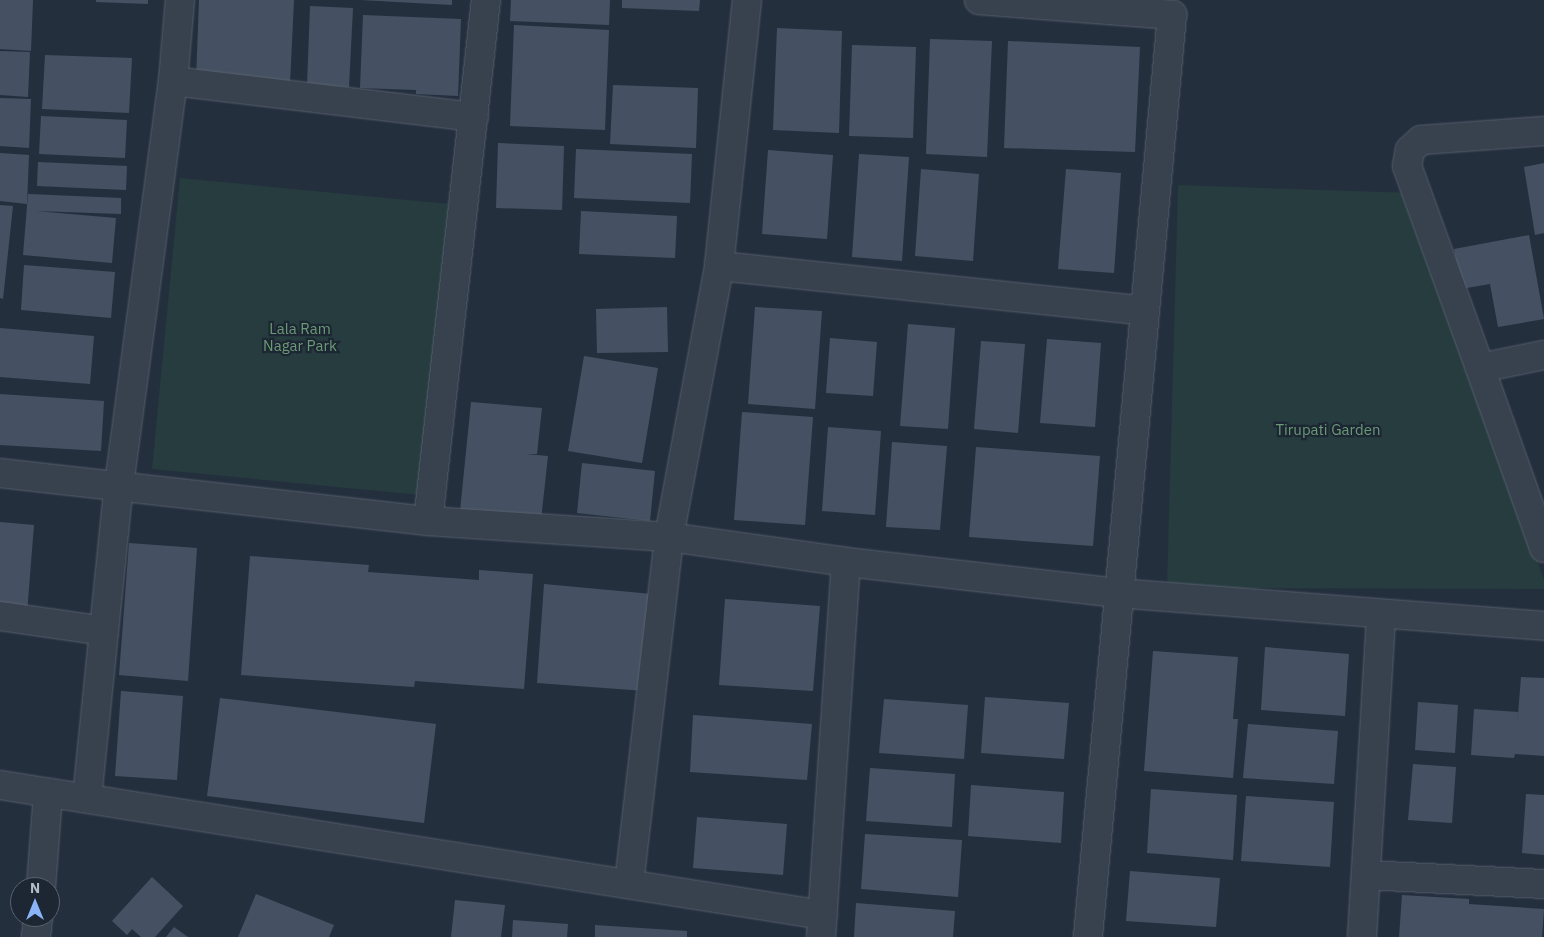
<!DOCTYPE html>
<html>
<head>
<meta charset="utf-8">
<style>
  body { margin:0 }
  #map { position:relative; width:1544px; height:937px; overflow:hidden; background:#242f3e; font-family:"IBM Plex Sans",sans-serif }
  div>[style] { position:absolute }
  .green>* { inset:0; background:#263c3f }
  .building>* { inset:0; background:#455162 }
  .roads { filter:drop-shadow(0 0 1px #565f6c) drop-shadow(0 0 1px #565f6c) }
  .street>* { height:28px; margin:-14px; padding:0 14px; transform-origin:14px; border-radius:14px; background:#38414e }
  span { translate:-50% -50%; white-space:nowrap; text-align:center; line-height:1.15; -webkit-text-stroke:4.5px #1d2633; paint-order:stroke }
  .park-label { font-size:15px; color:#6b9a76 }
  .north { position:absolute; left:10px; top:877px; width:50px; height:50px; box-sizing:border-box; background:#1d2633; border:1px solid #59626f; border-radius:50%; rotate:0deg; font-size:14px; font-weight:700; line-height:20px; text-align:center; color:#b4bcc9 }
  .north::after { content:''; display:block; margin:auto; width:18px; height:22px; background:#8ab4f8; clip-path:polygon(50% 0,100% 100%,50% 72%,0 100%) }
</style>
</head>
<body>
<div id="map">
  <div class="green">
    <i style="clip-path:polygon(180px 178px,449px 204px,420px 495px,152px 469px)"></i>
    <i style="clip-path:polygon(1178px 185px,1413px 193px,1544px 580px,1544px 589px,1167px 588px)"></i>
  </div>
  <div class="building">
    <i style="clip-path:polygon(0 0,33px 0,31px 51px,0 49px)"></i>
    <i style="clip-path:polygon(96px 0,148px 0,148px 4px,96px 2px)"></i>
    <i style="clip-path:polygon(199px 0,294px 0,290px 84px,196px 80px)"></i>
    <i style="clip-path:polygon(360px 0,452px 0,452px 5px)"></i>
    <i style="clip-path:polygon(511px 0,610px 0,609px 25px,510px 21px)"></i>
    <i style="clip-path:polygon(622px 0,700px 0,699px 11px,622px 8px)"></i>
    <i style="clip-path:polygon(310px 6px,353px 8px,349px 87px,307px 86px)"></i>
    <i style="clip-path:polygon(363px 15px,461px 19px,458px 96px,416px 94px,416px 90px,360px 88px)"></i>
    <i style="clip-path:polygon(514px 25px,609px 30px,605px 130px,510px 126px)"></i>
    <i style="clip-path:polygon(777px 28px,842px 31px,839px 133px,773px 130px)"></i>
    <i style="clip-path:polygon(930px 39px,992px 41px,987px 157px,926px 154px)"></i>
    <i style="clip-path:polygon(1008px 41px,1140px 47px,1135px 152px,1004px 148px)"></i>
    <i style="clip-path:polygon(852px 45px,916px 47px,913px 138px,849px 136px)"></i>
    <i style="clip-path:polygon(0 51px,30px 52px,28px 97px,0 95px)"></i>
    <i style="clip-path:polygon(45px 55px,132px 58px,129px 113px,42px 109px)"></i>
    <i style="clip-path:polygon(613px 85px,698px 88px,696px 148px,610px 144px)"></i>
    <i style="clip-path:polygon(0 98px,31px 99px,29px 148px,0 146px)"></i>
    <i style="clip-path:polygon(41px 116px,127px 120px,125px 158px,39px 154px)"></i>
    <i style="clip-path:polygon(498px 143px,564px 146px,562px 210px,496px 208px)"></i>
    <i style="clip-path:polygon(576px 149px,692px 154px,690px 203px,574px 198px)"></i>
    <i style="clip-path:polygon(768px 150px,833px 155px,827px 239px,762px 234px)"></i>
    <i style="clip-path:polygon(0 153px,29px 155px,27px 204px,0 201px)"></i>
    <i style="clip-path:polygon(859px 154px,909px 157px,902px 261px,852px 257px)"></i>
    <i style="clip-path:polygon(38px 162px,127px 166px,126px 190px,37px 186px)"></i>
    <i style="clip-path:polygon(1544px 163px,1544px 233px,1535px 235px,1524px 167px)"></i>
    <i style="clip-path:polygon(921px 169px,979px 174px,973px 261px,915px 256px)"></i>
    <i style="clip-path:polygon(1066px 169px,1121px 173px,1114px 273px,1058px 269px)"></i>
    <i style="clip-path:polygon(28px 194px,121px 198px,121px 214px,36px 211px,116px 218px,112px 263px,23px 255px)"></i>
    <i style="clip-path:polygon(0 205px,13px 206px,3px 299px,0 298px)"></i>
    <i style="clip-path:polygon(581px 211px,677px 216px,675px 258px,579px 254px)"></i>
    <i style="clip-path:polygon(1529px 235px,1544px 319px,1498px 327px,1490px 284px,1461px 289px,1454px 249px)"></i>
    <i style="clip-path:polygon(24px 265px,115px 272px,111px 318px,21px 310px)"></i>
    <i style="clip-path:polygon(667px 307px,668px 352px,597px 353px,596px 309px)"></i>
    <i style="clip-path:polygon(755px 307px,822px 311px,815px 409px,748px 404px)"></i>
    <i style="clip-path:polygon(908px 324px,955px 328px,948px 429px,900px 426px)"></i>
    <i style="clip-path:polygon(0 328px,94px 336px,90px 384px,0 377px)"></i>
    <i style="clip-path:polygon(830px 338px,877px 342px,873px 396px,826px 393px)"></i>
    <i style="clip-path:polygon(1047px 339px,1101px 343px,1095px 427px,1040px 423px)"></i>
    <i style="clip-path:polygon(981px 341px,1025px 344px,1018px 433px,974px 429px)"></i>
    <i style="clip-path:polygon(584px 356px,658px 368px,642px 463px,568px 451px)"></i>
    <i style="clip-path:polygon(0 394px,104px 401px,101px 451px,0 445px)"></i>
    <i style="clip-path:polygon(471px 402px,542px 408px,537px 454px,526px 454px,548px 456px,541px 520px,460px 511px)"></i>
    <i style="clip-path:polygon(742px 412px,813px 417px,805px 525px,734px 520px)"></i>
    <i style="clip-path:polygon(828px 427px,881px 431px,875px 515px,822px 511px)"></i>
    <i style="clip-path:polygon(892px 442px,947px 446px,940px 530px,886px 527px)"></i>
    <i style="clip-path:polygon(976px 447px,1100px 456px,1093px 546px,969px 537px)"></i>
    <i style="clip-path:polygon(582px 463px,655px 471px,650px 521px,577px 513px)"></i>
    <i style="clip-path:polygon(0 522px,34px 525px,27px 613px,0 611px)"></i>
    <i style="clip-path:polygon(129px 543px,197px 548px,188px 681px,119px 675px)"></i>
    <i style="clip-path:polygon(250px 556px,369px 565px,368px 572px,479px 580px,479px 570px,533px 574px,524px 689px,415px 681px,414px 687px,241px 675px)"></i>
    <i style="clip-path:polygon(544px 584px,652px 594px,645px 691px,537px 683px)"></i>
    <i style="clip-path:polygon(725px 599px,820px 606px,813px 691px,719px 685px)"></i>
    <i style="clip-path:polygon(1265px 647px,1349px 654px,1345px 716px,1261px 710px)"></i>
    <i style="clip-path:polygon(1153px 651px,1238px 657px,1233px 719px,1238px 719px,1233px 778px,1144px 771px)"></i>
    <i style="clip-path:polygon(1521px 677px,1544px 678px,1544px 756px,1515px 754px,1514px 758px,1471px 755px,1474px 709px,1518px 712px,1517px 727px)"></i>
    <i style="clip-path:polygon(121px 691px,183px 696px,177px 780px,115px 776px)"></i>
    <i style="clip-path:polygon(985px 697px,1069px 703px,1064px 759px,981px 753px)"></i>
    <i style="clip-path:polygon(220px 698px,436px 724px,424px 823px,207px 796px)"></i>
    <i style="clip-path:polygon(884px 699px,968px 705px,964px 759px,879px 753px)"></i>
    <i style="clip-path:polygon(1418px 702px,1458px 705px,1455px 753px,1415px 750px)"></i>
    <i style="clip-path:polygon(693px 715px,812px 724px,807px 780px,690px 772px)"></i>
    <i style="clip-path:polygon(1248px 724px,1338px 731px,1334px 784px,1243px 778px)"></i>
    <i style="clip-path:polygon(1413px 764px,1456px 767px,1452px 823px,1408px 820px)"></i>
    <i style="clip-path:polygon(870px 768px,955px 774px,952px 827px,866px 821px)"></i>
    <i style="clip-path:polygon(971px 785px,1064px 792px,1061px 843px,968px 836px)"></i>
    <i style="clip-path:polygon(1151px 789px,1237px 795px,1233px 860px,1147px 853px)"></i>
    <i style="clip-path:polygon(1526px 794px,1544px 795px,1544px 855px,1522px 853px)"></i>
    <i style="clip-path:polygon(1246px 796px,1334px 802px,1330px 867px,1241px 861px)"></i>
    <i style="clip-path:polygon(697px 817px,787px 824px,783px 875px,693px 868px)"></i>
    <i style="clip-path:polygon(865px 834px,962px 840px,958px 897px,861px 889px)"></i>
    <i style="clip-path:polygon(1130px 871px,1220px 878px,1216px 927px,1126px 921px)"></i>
    <i style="clip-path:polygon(152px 877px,183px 906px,155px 937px,141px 937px,132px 929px,127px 935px,112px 921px)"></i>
    <i style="clip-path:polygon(256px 894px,334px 925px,329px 937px,238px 937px)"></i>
    <i style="clip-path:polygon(1402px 895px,1469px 899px,1469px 904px,1544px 909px,1542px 937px,1399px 937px)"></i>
    <i style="clip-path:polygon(455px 900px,505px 905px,501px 937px,451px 937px)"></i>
    <i style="clip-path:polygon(856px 903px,955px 911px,953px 937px,854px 937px)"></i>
    <i style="clip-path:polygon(513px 920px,568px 924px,567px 937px,512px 937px)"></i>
    <i style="clip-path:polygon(595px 925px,687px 931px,687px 937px,595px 937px)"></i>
    <i style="clip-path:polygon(174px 927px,188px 937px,166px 937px)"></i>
  </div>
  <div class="roads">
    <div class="street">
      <i style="left:979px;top:0;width:194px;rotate:4.4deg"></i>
      <i style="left:1172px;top:15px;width:926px;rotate:95.21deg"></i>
      <i style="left:173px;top:81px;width:303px;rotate:6.8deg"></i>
      <i style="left:1544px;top:131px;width:123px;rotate:175.8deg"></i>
      <i style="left:1421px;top:140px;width:15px;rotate:138deg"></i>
      <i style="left:1410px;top:150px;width:16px;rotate:101deg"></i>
      <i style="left:1407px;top:166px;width:215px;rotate:70.1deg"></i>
      <i style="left:1480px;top:368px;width:65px;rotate:-11.5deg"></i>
      <i style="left:719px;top:266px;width:428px;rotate:6deg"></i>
      <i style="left:1480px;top:368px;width:191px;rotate:70.4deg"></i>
      <i style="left:0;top:473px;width:431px;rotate:6.4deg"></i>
      <i style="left:428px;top:521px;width:242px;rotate:3.8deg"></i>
      <i style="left:669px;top:537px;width:179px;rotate:8deg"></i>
      <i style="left:846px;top:562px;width:273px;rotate:6.5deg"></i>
      <i style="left:1117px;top:593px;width:428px;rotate:4.4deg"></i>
      <i style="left:428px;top:521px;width:524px;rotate:-83.65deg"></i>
      <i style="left:0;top:616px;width:105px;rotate:8.2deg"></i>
      <i style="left:0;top:785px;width:833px;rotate:8.98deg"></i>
      <i style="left:87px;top:798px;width:315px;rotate:-84.2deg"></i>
      <i style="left:119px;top:485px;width:408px;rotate:-82.4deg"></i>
      <i style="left:173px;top:81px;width:81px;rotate:-85.1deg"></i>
      <i style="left:1366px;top:875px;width:178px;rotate:2.9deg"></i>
      <i style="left:629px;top:884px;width:349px;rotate:-83.4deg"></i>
      <i style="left:669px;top:537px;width:276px;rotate:-79.5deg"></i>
      <i style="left:719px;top:266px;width:267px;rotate:-84deg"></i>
      <i style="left:41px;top:887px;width:93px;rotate:-85.7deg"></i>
      <i style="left:36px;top:937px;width:20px;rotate:-84deg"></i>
      <i style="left:821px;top:937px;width:376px;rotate:-86.2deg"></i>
      <i style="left:1362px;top:937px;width:323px;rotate:-86.6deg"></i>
    </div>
  </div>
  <div class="park-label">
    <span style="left:300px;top:337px">Lala Ram<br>Nagar Park</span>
    <span style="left:1328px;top:430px">Tirupati Garden</span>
  </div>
  <div class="north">N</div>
</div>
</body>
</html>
